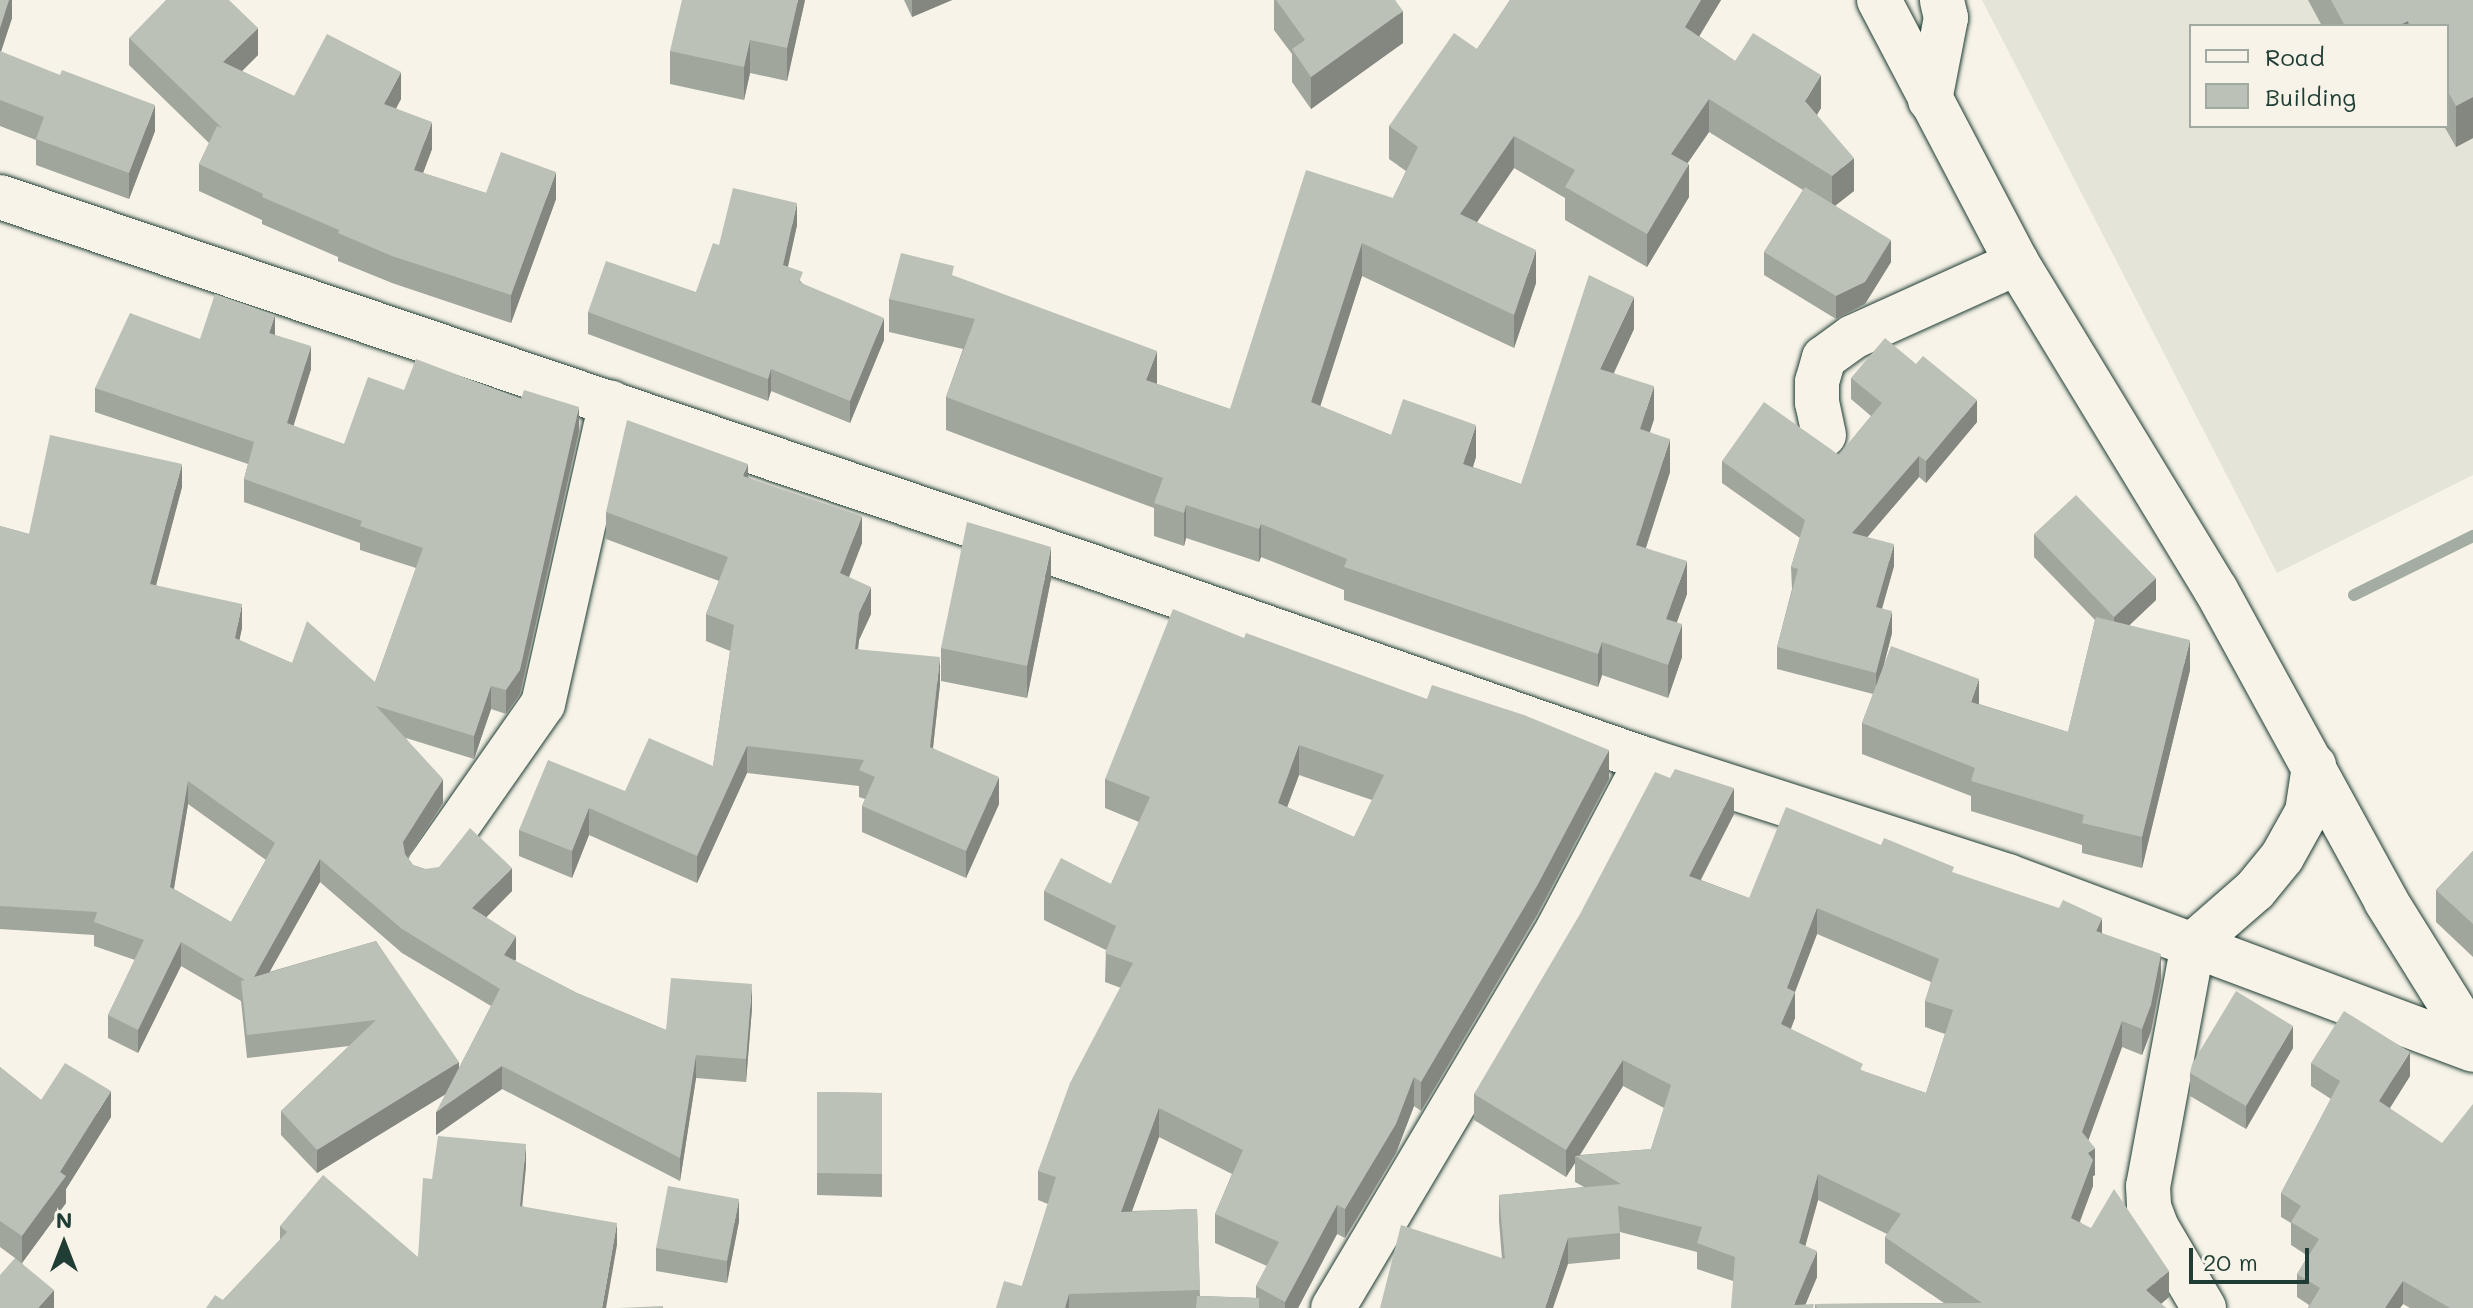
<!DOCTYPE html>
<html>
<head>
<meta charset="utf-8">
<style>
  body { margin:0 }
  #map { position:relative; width:2473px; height:1308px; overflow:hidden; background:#f7f3e8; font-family:Mali,sans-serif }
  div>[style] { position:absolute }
  .built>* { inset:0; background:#e5e4d9 }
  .stream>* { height:12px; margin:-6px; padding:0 6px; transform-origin:6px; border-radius:6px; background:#a4ada3 }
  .roads { filter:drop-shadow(0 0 2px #1f3d34) drop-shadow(0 0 2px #1f3d34) }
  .minor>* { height:44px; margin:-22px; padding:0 22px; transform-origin:22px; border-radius:22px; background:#f7f3e8 }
  .major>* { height:44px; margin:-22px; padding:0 22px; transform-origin:22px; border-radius:22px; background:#f7f3e8 }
  .wall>* { inset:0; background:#a1a69d }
  .shaded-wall>* { inset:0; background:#83877f }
  .building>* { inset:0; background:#bbc1b6 }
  span { translate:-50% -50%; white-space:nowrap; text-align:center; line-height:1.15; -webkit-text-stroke:6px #f7f3e8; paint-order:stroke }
  .legend { position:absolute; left:2189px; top:24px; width:260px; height:104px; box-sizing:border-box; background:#f7f3e8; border:2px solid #a1aaa0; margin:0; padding:10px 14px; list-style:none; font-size:24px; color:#1f3d34 }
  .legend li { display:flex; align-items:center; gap:16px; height:40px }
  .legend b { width:40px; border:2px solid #a1aaa0 }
  .north { position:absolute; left:24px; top:1204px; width:80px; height:80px; -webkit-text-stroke:6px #f7f3e8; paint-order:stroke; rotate:0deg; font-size:22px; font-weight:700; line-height:32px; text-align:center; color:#1f3d34 }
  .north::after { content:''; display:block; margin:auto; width:28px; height:36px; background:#1f3d34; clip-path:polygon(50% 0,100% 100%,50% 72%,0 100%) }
  .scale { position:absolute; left:2189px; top:1248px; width:120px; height:36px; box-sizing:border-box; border:4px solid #1f3d34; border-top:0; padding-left:10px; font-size:24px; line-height:28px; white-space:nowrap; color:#1f3d34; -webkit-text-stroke:6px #f7f3e8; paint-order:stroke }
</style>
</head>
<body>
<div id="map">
  <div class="built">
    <i style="clip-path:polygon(evenodd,1982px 0,2473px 0,2473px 475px,2277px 573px,1982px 0,2191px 26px,2447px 26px,2447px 126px,2191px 126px,2191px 26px)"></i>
  </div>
  <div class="stream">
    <i style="left:2354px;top:595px;width:133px;rotate:-26.4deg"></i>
  </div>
  <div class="roads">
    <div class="minor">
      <i style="left:1879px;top:0;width:297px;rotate:62.3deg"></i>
      <i style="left:2017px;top:263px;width:383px;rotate:58.7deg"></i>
      <i style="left:2216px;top:590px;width:354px;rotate:61.3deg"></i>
      <i style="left:2386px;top:901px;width:165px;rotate:58.1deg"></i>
      <i style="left:1930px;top:100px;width:84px;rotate:-79deg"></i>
      <i style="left:1946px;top:18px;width:18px;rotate:-103deg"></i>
      <i style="left:1824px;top:435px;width:33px;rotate:-102deg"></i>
      <i style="left:1817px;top:403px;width:21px;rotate:-90deg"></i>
      <i style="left:1817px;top:382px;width:25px;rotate:-74deg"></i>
      <i style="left:1824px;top:358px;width:36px;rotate:-36deg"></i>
      <i style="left:1853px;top:337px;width:180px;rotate:-24.3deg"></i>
      <i style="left:428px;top:868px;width:200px;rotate:-55deg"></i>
      <i style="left:543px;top:704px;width:309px;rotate:-77.3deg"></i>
      <i style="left:2193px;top:944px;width:246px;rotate:100.5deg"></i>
      <i style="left:2148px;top:1186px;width:21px;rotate:87deg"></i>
      <i style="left:2149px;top:1207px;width:22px;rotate:69deg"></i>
      <i style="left:2157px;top:1228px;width:93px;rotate:59.6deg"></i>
      <i style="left:1333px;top:1308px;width:443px;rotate:-59.3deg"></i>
      <i style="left:1559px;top:927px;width:189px;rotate:-62.2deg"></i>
    </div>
    <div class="major">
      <i style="left:0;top:197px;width:1142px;rotate:18.69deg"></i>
      <i style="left:1082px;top:563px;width:598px;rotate:19.22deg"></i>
      <i style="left:1647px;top:760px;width:379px;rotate:17.8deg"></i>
      <i style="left:2008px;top:876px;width:496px;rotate:20.5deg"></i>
      <i style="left:2193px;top:944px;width:82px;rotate:-41.1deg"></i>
      <i style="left:2255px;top:890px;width:43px;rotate:-50.7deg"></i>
      <i style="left:2282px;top:857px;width:51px;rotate:-60.9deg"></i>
      <i style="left:2307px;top:812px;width:47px;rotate:-81.3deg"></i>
    </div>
  </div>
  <div class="wall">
    <i style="clip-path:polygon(0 0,12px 0,12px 18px,1px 52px,155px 131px,129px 199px,36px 165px,36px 140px,0 126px)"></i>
    <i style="clip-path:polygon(805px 0,787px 81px,750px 73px,744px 100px,670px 84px,670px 51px)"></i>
    <i style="clip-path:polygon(904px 0,952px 0,912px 17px)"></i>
    <i style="clip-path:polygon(1274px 0,1395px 0,1403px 43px,1311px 109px,1292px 82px,1292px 54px,1274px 30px)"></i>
    <i style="clip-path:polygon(1510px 0,1721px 0,1699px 36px,1735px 61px,1821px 108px,1817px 115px,1854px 191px,1835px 206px,1891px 262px,1865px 304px,1836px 319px,1764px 275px,1764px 252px,1803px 190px,1709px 132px,1687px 164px,1689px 197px,1647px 267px,1565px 220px,1565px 198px,1514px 168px,1477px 222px,1536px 283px,1514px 348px,1362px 276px,1320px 406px,1391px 435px,1476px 457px,1473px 467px,1521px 484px,1634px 329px,1614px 373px,1654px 419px,1650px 432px,1670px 472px,1646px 548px,1687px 594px,1677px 622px,1682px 657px,1668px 698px,1602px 675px,1598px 687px,1344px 600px,1344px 590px,1261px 557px,1259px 562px,1186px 538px,1184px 546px,1154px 536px,1154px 508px,946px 430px,946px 397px,963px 349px,889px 332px,889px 299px,954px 276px,1157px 384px,1230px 409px,1393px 198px,1406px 171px,1389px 159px,1389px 126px,1477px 49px)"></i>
    <i style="clip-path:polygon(2308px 0,2473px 0,2473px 138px,2456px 147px,2444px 126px,2447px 126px,2447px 26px,2322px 26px)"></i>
    <i style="clip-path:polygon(129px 38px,258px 55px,242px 71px,294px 96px,401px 99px,396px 108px,432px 149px,423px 173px,486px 193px,556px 199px,511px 323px,392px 283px,338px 261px,338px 257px,262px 224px,262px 220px,199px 191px,199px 164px,209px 143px,129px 65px)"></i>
    <i style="clip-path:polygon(797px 225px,788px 267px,803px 284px,884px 340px,850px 423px,771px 391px,768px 401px,588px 334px,588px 312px,696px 292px,719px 245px)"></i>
    <i style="clip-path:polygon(evenodd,275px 335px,311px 369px,293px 426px,344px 444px,404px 390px,579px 431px,520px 694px,506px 714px,491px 709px,474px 759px,406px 738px,443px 803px,408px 858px,413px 865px,425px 869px,512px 891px,486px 917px,516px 959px,515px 961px,577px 993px,666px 1030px,752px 1008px,746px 1082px,696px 1078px,680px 1181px,502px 1089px,436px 1135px,445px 1094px,317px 1173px,281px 1135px,281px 1111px,349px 1046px,247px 1058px,241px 1001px,181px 966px,138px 1053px,108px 1038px,108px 1015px,135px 960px,94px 946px,94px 935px,0 929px,0 526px,29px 534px,182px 487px,156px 585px,242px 628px,239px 640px,292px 663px,375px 682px,416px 568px,360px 550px,360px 543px,244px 502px,244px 479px,248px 464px,95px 412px,95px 388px,200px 339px,275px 335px,188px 804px,266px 860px,231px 922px,174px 889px,188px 804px,275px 335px,320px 882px,402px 953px,491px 1006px,459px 1068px,376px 941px,269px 972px,320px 882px)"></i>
    <i style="clip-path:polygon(1851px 378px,1977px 422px,1926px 483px,1919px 477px,1867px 537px,1894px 566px,1882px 609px,1892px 633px,1883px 668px,1979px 704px,2068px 732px,2095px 620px,2034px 557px,2034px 534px,2156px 600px,2129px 625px,2190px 670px,2142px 868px,2082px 853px,2082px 845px,1971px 811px,1971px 796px,1862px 754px,1862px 723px,1873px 694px,1777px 669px,1777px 647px,1792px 589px,1791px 567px,1800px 538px,1722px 483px,1722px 461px,1839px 455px,1871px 416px,1851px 399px)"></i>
    <i style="clip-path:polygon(748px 477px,862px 543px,849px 577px,871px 614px,859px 640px,858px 649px,940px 684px,933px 748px,999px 804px,966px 878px,862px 832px,862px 806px,865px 799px,859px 797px,859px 786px,747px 773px,697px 883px,589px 835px,572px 878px,519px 856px,519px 830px,625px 791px,713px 766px,730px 651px,706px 641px,706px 614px,719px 581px,606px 539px,606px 512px)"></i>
    <i style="clip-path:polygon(1051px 579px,1027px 698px,941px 681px,941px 648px)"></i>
    <i style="clip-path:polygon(evenodd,1244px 638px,1609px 779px,1537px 915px,1421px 1111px,1414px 1106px,1396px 1153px,1345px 1238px,1337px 1234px,1298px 1308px,996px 1308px,1022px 1286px,1048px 1204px,1038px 1200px,1038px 1171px,1121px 988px,1105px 982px,1106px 950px,1044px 920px,1044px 891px,1111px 884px,1139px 822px,1105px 808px,1105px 779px,1244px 638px,1299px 775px,1372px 800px,1354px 837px,1287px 807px,1299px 775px,1244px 638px,1159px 1137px,1232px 1174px,1215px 1214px,1215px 1243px,1267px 1266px,1256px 1286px,1256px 1298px,1200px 1296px,1197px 1209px,1132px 1211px,1159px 1137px)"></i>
    <i style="clip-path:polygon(evenodd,1734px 814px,1701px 880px,1749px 898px,1954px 873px,2102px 933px,2161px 981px,2151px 1031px,2142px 1055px,2122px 1047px,2088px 1140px,2095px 1175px,2093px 1176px,2093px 1186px,2080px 1222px,2169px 1297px,2161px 1304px,2166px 1308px,1815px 1308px,1815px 1304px,1944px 1303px,1885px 1263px,1885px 1237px,1887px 1234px,1818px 1200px,1805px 1246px,1817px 1277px,1805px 1305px,1814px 1308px,1697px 1269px,1697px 1252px,1620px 1232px,1620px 1259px,1568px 1264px,1502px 1259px,1499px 1221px,1499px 1195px,1584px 1187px,1575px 1182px,1575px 1163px,1566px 1177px,1474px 1120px,1474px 1094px,1734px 814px,1817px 934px,1931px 982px,1925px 1001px,1925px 1027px,1945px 1034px,1926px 1093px,1863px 1071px,1791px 1029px,1795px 1018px,1795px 992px,1817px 934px,1734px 814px,1623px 1086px,1664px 1108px,1651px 1149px,1580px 1155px,1623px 1086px)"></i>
    <i style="clip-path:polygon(2473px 851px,2473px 957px,2436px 922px,2436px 890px)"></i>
    <i style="clip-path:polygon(2293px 1048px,2246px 1129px,2190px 1096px,2190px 1073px)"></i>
    <i style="clip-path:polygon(2311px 1063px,2410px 1076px,2390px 1108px,2473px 1308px,2410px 1308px,2403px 1304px,2400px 1308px,2308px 1308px,2309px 1305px,2297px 1297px,2297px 1274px,2308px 1256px,2291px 1245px,2291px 1223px,2281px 1217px,2281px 1193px,2331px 1099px,2311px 1086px)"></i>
    <i style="clip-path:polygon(0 1067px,41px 1100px,111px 1117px,66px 1189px,66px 1203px,22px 1263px,54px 1308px,15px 1258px,0 1247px)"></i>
    <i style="clip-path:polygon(817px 1092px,882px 1093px,882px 1197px,817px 1195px)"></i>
    <i style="clip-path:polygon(526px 1166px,522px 1206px,617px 1245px,223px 1300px,280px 1240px,280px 1226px,418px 1257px,432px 1179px)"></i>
    <i style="clip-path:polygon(739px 1221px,727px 1283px,656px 1271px,656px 1248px)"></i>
  </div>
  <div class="shaded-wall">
    <i style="clip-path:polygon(9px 0,12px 0,12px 18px,0 54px,0 28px)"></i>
    <i style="clip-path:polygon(798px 0,805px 0,787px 81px,787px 48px)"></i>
    <i style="clip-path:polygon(912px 0,952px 0,912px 17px)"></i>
    <i style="clip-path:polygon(1701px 0,1721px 0,1685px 60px,1685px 27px)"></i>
    <i style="clip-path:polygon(1403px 11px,1403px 43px,1311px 109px,1311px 77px)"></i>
    <i style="clip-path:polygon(2408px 21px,2408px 26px,2398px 26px)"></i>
    <i style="clip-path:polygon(258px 28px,258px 55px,223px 90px,223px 62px)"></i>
    <i style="clip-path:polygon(750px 40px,750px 73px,744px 100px,744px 67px)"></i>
    <i style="clip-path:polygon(401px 72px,401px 99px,384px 131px,384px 104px)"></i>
    <i style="clip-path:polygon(1821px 75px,1821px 108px,1805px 133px,1805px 101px)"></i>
    <i style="clip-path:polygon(2473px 97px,2473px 138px,2456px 147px,2456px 106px)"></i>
    <i style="clip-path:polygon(1709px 99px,1709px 132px,1671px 187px,1671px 154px)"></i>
    <i style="clip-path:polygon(155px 105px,155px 131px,129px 199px,129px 173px)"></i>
    <i style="clip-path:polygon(432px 122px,432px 149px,414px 197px,414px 170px)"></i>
    <i style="clip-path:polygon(1514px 136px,1514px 168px,1460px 247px,1460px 214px)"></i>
    <i style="clip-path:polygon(1854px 158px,1854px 191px,1832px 208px,1832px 176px)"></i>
    <i style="clip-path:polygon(1689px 164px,1689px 197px,1647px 267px,1647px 234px)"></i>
    <i style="clip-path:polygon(556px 172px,556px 199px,511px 323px,511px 295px)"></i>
    <i style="clip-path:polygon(797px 203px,797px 225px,783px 288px,783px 265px)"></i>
    <i style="clip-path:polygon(1891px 240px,1891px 262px,1865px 304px,1836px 319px,1836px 296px)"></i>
    <i style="clip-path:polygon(1362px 243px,1362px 276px,1311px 435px,1311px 402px)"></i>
    <i style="clip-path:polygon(1536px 250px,1536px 283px,1514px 348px,1514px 315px)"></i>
    <i style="clip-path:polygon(1634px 297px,1634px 329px,1600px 402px,1600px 369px)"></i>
    <i style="clip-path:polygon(275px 315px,275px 339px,269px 333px)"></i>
    <i style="clip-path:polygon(884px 318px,884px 340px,850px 423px,850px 401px)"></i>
    <i style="clip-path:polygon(311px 346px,311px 369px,287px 447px,287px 423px)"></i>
    <i style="clip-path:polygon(1157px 351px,1157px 383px,1146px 413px,1146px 380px)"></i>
    <i style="clip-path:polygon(771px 369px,771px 391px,768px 401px,768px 379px)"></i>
    <i style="clip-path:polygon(1654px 386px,1654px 419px,1640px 462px,1640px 429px)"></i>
    <i style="clip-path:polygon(1977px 400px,1977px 422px,1926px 483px,1926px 461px)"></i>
    <i style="clip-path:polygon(579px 407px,579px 431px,520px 694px,506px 714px,506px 690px)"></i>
    <i style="clip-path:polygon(1476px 425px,1476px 457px,1463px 497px,1463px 464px)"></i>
    <i style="clip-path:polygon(1670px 439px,1670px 472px,1636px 578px,1636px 545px)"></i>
    <i style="clip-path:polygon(1919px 456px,1919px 477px,1852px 555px,1852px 533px)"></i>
    <i style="clip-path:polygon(182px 464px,182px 487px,150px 608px,150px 584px)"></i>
    <i style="clip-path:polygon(748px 464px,748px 491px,743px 476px)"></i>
    <i style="clip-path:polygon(1186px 505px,1186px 538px,1184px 546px,1184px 513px)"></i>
    <i style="clip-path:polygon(862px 516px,862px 543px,840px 600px,840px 573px)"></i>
    <i style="clip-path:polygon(1261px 524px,1261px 557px,1259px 562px,1259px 529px)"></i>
    <i style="clip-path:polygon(1894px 544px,1894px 566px,1876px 629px,1876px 607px)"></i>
    <i style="clip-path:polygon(1051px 547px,1051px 579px,1027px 698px,1027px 666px)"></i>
    <i style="clip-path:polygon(1687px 561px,1687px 594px,1666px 652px,1666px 619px)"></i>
    <i style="clip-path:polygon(2156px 578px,2156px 600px,2114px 640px,2114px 617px)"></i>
    <i style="clip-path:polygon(871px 587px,871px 614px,859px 640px,855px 675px,855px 649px,859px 613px)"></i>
    <i style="clip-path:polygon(242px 604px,242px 628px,235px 661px,235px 638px)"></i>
    <i style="clip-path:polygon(1892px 611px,1892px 633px,1876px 695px,1876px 673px)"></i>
    <i style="clip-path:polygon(1682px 624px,1682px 657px,1668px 698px,1668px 665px)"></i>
    <i style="clip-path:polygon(2190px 640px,2190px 670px,2142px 868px,2142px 837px)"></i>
    <i style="clip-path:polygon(1602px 642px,1602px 675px,1598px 687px,1598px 654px)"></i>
    <i style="clip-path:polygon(940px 657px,940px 684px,930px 774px,930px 747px)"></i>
    <i style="clip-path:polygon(1979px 679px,1979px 710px,1971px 702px)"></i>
    <i style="clip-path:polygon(491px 686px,491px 709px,474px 759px,474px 736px)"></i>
    <i style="clip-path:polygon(1299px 745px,1299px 775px,1278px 832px,1278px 803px)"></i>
    <i style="clip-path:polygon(747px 746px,747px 773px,697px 883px,697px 856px)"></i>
    <i style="clip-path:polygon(1609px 750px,1609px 779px,1537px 915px,1421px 1111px,1421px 1082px)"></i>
    <i style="clip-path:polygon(999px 777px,999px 804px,966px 878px,966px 851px)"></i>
    <i style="clip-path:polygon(443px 779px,443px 803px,403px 865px,403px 842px)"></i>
    <i style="clip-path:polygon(188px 781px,188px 804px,170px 911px,170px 887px)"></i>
    <i style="clip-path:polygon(1734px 788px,1734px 814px,1689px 902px,1689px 876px)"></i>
    <i style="clip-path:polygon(589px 808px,589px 835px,572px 878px,572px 851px)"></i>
    <i style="clip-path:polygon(320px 859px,320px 882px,254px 1000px,254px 977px)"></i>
    <i style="clip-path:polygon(512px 868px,512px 891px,472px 932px,472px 908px)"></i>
    <i style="clip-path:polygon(1817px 908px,1817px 934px,1793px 997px,1795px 992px,1795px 1018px,1781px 1051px,1781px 1024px,1787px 988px)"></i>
    <i style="clip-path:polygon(2102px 918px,2102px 944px,2096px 931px)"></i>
    <i style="clip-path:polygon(516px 936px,516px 959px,504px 979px,504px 955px)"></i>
    <i style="clip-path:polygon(181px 942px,181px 966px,138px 1053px,138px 1030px)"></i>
    <i style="clip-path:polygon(2161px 954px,2161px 981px,2151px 1031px,2142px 1055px,2142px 1029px)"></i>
    <i style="clip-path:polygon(752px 984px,752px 1008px,746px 1082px,746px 1059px)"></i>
    <i style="clip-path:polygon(2122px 1021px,2122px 1047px,2082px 1158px,2082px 1132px)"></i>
    <i style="clip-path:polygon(2293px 1026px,2293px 1048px,2246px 1129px,2246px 1106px)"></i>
    <i style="clip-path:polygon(2410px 1052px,2410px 1076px,2379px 1125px,2379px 1101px)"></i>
    <i style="clip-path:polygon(696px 1055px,696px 1078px,680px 1181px,680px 1158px)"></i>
    <i style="clip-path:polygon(1623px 1060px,1623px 1086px,1578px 1158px,1575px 1156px,1575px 1163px,1566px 1177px,1566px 1150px)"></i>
    <i style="clip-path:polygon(459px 1062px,459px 1086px,317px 1173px,317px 1150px)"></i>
    <i style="clip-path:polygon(502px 1066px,502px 1089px,436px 1135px,436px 1112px)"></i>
    <i style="clip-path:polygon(1414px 1077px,1414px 1106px,1396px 1153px,1345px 1238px,1345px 1209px)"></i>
    <i style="clip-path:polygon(111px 1091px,111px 1117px,66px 1189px,66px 1203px,22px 1263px,22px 1236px,60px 1172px)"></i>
    <i style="clip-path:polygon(1159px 1108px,1159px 1137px,1121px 1241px,1121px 1212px)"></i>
    <i style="clip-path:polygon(526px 1144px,526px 1166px,520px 1228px,520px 1206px)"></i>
    <i style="clip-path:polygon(2095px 1148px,2095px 1175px,2093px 1176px,2093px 1186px,2071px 1244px,2071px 1218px,2088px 1153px)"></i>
    <i style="clip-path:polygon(1818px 1174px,1818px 1200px,1799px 1269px,1799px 1243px)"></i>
    <i style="clip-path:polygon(739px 1199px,739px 1221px,727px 1283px,727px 1261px)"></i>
    <i style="clip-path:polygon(1337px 1205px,1337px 1234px,1298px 1308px,1285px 1308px,1285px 1302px)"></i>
    <i style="clip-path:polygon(617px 1223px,617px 1245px,606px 1308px,602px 1308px)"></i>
    <i style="clip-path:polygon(1568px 1238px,1568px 1264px,1553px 1308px,1545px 1308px)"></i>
    <i style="clip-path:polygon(1817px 1251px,1817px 1277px,1804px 1308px,1794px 1305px)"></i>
    <i style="clip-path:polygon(2169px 1271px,2169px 1297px,2156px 1308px,2146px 1290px)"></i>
    <i style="clip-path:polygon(2403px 1281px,2403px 1304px,2400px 1308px,2385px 1308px)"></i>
    <i style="clip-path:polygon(54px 1290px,54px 1308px,38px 1308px)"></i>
    <i style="clip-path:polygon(1069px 1294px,1069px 1308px,1065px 1308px)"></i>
  </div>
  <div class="building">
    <i style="clip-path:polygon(0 0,9px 0,0 28px)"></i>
    <i style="clip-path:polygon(166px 0,229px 0,258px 28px,223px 62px,294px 96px,327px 34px,401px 72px,384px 104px,432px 122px,414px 170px,486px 193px,501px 152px,556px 172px,511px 295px,392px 256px,338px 233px,339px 230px,262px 197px,263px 194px,199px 164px,217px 126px,222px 128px,129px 38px)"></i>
    <i style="clip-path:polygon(682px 0,798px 0,787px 48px,750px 40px,744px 67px,670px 51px)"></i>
    <i style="clip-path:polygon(1276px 0,1395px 0,1403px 11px,1311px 77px,1292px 49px,1305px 40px)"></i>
    <i style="clip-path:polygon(1510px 0,1701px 0,1685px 27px,1735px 61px,1753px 33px,1821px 75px,1805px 101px,1854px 158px,1832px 176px,1709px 99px,1671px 154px,1689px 164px,1647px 234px,1565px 187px,1575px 170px,1514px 136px,1460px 214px,1536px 250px,1514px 315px,1362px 243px,1311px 402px,1391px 435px,1403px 399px,1476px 425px,1463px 464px,1521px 484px,1589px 275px,1634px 297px,1600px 369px,1654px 386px,1640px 429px,1670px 439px,1636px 545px,1687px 561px,1666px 619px,1682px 624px,1668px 665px,1602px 642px,1598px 654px,1344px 567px,1347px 559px,1261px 524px,1259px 529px,1186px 505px,1184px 513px,1154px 503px,1163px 478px,946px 397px,975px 319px,889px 299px,901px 253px,954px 266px,952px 275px,1157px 351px,1146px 380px,1230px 409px,1306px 170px,1393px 198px,1418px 147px,1389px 126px,1454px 33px,1477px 49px)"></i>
    <i style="clip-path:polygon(2331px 0,2473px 0,2473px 97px,2456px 106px,2447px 90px,2447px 26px,2411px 26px,2408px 21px,2398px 26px,2345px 26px)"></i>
    <i style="clip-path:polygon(0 51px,60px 75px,62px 70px,155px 105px,129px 173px,36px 139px,44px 117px,0 100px)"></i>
    <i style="clip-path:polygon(1805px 187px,1891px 240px,1865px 282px,1836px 296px,1764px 252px)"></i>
    <i style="clip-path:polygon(733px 188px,797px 203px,783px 265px,803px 272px,799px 282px,884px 318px,850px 401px,771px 369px,768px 379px,588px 312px,606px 261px,696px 292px,713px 243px,719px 245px)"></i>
    <i style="clip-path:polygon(evenodd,215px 294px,275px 315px,269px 333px,311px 346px,287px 423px,344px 444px,368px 377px,404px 390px,416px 359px,521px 399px,524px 390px,579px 407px,520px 670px,506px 690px,491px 686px,474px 736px,376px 706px,443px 779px,403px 842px,405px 854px,413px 865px,425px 869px,439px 867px,470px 828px,512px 868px,472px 908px,516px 936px,504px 955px,577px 993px,666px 1030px,671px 978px,752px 984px,746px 1059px,696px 1055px,680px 1158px,502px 1066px,436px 1112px,500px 989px,402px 929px,320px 859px,254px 977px,376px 941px,459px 1062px,317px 1150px,281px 1111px,376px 1020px,247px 1035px,241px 981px,245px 980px,181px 942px,138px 1030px,108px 1015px,144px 940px,94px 922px,97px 912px,0 906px,0 526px,29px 534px,50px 435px,182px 464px,150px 584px,242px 604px,235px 638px,292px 663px,307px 621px,375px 682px,423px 548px,360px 526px,362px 521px,244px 479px,254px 442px,95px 388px,130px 313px,200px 339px,215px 294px,188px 781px,275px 843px,231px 922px,170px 887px,188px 781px)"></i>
    <i style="clip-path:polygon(1885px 338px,1916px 364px,1923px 356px,1977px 400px,1926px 461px,1919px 456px,1852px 533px,1894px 544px,1876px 607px,1892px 611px,1876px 673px,1777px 647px,1798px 569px,1791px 567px,1805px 520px,1722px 461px,1764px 402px,1839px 455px,1882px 403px,1851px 378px)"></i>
    <i style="clip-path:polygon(627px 420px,748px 464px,743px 476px,862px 516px,840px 573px,871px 587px,859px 613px,855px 649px,940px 657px,930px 747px,999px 777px,966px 851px,862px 806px,875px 777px,859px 770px,864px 760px,747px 746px,697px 856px,589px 808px,572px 851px,519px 830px,548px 760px,625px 791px,649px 738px,713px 766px,734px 625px,706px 614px,728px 557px,606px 512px)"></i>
    <i style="clip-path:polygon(2076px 495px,2156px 578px,2114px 617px,2034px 534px)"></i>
    <i style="clip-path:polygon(967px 522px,1051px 547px,1027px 666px,941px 648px)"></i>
    <i style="clip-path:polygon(evenodd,1173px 609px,1244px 638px,1246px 633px,1427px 699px,1432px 685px,1524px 715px,1609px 750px,1537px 886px,1421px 1082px,1414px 1077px,1396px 1124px,1345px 1209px,1337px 1205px,1285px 1302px,1256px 1286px,1279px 1242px,1215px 1214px,1243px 1150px,1159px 1108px,1121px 1212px,1197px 1209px,1200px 1290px,1069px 1294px,1065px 1308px,996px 1308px,1004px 1281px,1022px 1286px,1056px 1177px,1038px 1171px,1070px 1083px,1133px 963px,1105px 953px,1116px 926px,1044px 891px,1061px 858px,1111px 884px,1150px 797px,1105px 779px,1173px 609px,1299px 745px,1384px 775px,1354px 837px,1278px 803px,1299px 745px)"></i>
    <i style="clip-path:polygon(2096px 617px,2190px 640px,2142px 837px,2082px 823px,2084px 815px,1971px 781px,1975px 768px,1862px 723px,1891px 646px,1979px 679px,1971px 702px,2068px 732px)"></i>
    <i style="clip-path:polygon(evenodd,1675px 769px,1734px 788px,1689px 876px,1749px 898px,1786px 807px,1881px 845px,1884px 838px,1954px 867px,1952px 872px,2059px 908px,2063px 900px,2102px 918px,2096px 931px,2161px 954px,2151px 1005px,2142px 1029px,2122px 1021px,2082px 1132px,2095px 1148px,2088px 1153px,2093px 1160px,2071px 1218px,2091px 1228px,2114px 1189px,2169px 1271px,2146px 1290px,2166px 1308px,1817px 1308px,1815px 1304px,1982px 1303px,1885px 1237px,1901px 1214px,1818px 1174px,1799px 1243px,1817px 1251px,1794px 1305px,1814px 1304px,1813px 1308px,1731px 1308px,1735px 1257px,1697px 1243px,1702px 1227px,1618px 1206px,1620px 1233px,1568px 1238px,1545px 1308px,1380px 1308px,1401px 1225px,1505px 1259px,1499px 1195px,1621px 1184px,1575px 1156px,1651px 1149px,1671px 1085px,1623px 1060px,1566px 1150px,1474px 1094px,1580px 914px,1655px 772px,1670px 778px,1675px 769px,1817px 908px,1939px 959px,1925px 1001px,1953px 1010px,1926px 1093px,1860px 1070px,1863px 1064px,1781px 1024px,1795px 992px,1787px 988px,1817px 908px)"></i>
    <i style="clip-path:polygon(2473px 851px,2473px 924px,2436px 890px)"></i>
    <i style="clip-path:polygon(2236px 991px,2293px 1026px,2246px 1106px,2190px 1073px,2192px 1064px)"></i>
    <i style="clip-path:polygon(2344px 1011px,2410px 1052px,2379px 1101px,2442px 1143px,2473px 1104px,2473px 1308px,2450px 1308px,2403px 1281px,2385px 1308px,2308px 1308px,2320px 1288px,2297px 1274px,2319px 1239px,2291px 1222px,2301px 1206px,2281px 1193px,2340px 1081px,2311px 1063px)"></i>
    <i style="clip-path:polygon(65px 1063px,111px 1091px,60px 1172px,66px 1176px,22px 1236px,0 1221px,0 1067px,41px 1100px)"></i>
    <i style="clip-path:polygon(817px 1092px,882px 1093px,882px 1174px,817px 1173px)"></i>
    <i style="clip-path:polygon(438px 1136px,526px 1144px,520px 1206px,617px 1223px,602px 1308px,206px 1308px,215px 1295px,223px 1300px,287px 1232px,280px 1226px,323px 1175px,418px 1257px,423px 1178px,432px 1179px)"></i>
    <i style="clip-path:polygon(668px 1186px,739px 1199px,727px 1261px,656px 1248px)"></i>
    <i style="clip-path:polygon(15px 1258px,54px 1290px,38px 1308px,0 1308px,0 1275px)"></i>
    <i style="clip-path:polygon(1197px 1296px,1259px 1298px,1259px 1308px,1196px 1308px)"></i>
    <i style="clip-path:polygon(663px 1306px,663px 1308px,618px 1308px)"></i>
  </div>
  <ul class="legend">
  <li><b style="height:10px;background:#f7f3e8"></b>Road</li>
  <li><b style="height:22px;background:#bbc1b6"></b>Building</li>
  </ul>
  <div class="north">N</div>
  <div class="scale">20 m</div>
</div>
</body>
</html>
